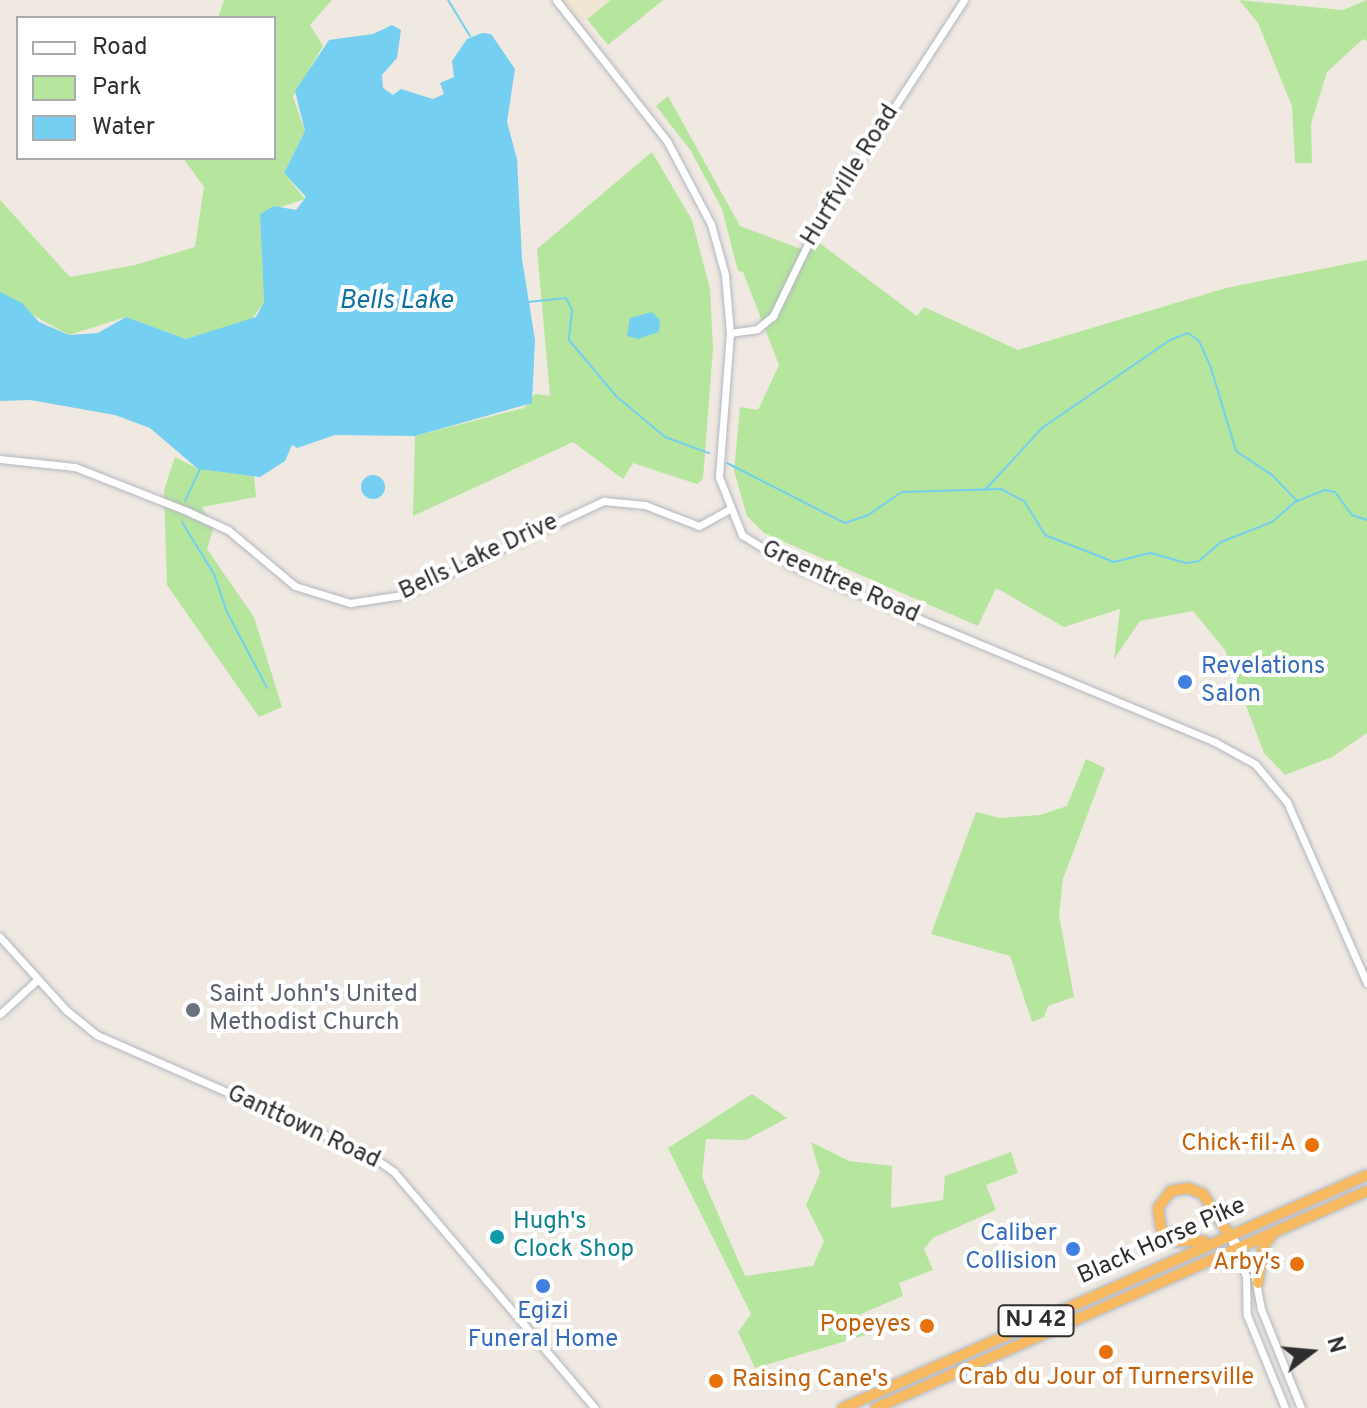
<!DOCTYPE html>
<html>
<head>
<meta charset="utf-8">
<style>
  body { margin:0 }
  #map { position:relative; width:1367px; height:1408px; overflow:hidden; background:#efe9e1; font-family:Overpass,sans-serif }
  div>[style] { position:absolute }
  .education>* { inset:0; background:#f0e6d1 }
  .green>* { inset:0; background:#b6e59e }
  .water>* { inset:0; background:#75cff0 }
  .round { border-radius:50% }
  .stream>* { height:2px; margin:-1px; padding:0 1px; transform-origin:1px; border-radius:1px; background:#75cff0 }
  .roads { filter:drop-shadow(0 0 2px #b4b7c1) drop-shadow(0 0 2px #b4b7c1) }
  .tertiary>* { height:7px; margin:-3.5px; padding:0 3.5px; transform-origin:3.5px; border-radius:3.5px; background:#fff }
  .trunk>* { height:10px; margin:-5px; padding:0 5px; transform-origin:5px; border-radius:5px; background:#f8ba60 }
  .dots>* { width:22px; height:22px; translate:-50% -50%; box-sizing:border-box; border:4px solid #fff; border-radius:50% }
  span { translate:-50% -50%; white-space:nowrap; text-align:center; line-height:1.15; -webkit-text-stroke:8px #fff; paint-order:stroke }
  .shield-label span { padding:2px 6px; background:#fff; border:2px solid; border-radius:6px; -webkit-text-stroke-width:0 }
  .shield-label { font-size:22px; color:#2e2e2e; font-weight:700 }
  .street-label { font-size:24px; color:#2e2e2e }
  .shop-label { font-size:24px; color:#366cbe }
  .left { translate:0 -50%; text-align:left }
  .right { translate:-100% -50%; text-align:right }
  .worship-label { font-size:24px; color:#5b616d }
  .food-label { font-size:24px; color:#c56008 }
  .culture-label { font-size:24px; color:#0d838f }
  .water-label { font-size:26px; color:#0d6fa3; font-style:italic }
  .legend { position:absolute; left:16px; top:16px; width:260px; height:144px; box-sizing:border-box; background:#fff; border:2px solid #ababab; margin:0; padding:10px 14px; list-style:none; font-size:24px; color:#2e2e2e }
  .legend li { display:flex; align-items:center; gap:16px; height:40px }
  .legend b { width:40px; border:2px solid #ababab }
  .north { position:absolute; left:1271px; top:1312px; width:80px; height:80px; -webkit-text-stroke:6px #fff; paint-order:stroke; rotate:74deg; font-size:22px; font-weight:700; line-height:32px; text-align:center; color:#2e2e2e }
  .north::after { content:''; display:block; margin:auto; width:28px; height:36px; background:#2e2e2e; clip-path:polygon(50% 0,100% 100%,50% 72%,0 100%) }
</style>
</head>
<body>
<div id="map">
  <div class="education">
    <i style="clip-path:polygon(564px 0,611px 0,582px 22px)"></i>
  </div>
  <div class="green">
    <i style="clip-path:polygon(224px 0,332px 0,310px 25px,323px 46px,293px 97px,305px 131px,284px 173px,305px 199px,260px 214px,264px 302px,252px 319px,186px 339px,126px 317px,69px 335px,0 297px,0 200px,70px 277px,135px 265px,195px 247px,204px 187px,183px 158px,274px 158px,274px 18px,218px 18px)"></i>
    <i style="clip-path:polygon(611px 0,663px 0,608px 45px,587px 19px)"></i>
    <i style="clip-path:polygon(1239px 0,1343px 10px,1367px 0,1367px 41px,1363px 39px,1327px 72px,1311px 124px,1312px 163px,1295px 163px,1292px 106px,1258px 23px)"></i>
    <i style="clip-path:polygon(668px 96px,740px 226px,801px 249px,810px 236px,917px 316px,924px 307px,1018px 350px,1226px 288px,1367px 260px,1367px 733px,1332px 757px,1285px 775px,1264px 753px,1225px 650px,1193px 611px,1140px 621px,1114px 659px,1120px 609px,1064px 627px,996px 588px,978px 626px,764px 533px,747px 516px,734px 471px,740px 407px,758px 410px,779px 365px,743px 272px,738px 271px,722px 209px,691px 151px,656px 106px)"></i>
    <i style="clip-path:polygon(652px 152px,692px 220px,710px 289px,713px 348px,703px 479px,697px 484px,633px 463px,623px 479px,573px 442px,413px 516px,415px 436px,524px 408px,535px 394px,550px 396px,537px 249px)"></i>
    <i style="clip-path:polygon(175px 457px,198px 469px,254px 476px,256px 497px,202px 507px,213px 529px,207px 549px,254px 617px,282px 707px,259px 717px,167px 585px,164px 490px)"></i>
    <i style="clip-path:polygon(1086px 759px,1105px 768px,1063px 879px,1059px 915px,1074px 997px,1048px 1006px,1044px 1017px,1032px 1022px,1010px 956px,931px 934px,976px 812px,1000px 818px,1040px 815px,1067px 806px)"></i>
    <i style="clip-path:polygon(752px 1094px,787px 1118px,746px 1140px,706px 1139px,702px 1177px,745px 1276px,813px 1266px,824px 1241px,806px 1205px,820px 1173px,811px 1142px,849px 1161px,892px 1166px,891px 1208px,943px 1200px,945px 1176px,1011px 1152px,1018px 1173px,986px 1185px,996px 1210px,933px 1238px,924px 1249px,933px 1270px,899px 1283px,903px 1296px,861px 1314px,866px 1335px,755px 1368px,738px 1332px,751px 1314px,668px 1148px)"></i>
  </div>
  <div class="water">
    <i style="clip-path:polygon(392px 25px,401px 30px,397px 58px,382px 75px,383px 88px,393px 95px,401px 89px,433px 99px,444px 94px,440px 83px,454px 77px,452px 61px,467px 39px,482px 33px,491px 34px,515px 69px,507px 122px,517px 159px,522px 259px,535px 340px,532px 403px,415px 436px,335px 435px,297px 448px,292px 445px,285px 461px,260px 477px,198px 469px,150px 428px,115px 415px,30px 400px,0 401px,0 292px,22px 303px,39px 322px,69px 335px,98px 333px,126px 317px,186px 339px,256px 317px,264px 302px,260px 214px,274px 206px,296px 210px,306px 197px,284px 173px,305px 131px,295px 91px,329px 40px,373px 34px)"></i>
    <i style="clip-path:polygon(652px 312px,660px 320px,659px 332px,638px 339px,627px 336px,630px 318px)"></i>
    <i class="round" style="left:361px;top:475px;width:24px;height:24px"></i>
  </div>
  <div class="stream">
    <i style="left:448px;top:0;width:42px;rotate:58.6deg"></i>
    <i style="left:528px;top:302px;width:38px;rotate:-6deg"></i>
    <i style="left:566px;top:298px;width:13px;rotate:63deg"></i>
    <i style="left:572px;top:310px;width:30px;rotate:96deg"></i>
    <i style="left:569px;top:340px;width:73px;rotate:50deg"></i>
    <i style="left:616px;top:396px;width:64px;rotate:39.9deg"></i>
    <i style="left:665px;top:437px;width:47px;rotate:20deg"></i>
    <i style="left:727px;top:463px;width:132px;rotate:27deg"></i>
    <i style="left:845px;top:523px;width:24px;rotate:-19deg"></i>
    <i style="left:868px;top:515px;width:41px;rotate:-34.1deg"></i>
    <i style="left:902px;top:492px;width:99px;rotate:-1.7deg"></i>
    <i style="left:1001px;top:489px;width:26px;rotate:28deg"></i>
    <i style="left:1024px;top:501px;width:40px;rotate:58deg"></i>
    <i style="left:1045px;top:535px;width:74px;rotate:21.4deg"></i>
    <i style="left:1114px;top:562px;width:38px;rotate:-14deg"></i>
    <i style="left:1151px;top:553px;width:37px;rotate:16deg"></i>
    <i style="left:1187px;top:563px;width:12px;rotate:-9deg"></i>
    <i style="left:1199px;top:561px;width:29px;rotate:-41deg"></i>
    <i style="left:1221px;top:542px;width:55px;rotate:-21.4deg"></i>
    <i style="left:1272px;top:522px;width:30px;rotate:-41deg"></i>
    <i style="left:1295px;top:502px;width:31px;rotate:-22deg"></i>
    <i style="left:1324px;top:490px;width:11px;rotate:10deg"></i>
    <i style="left:1335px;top:492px;width:29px;rotate:54deg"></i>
    <i style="left:1352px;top:515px;width:16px;rotate:18deg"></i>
    <i style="left:985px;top:490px;width:84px;rotate:-47.4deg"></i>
    <i style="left:1042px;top:428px;width:155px;rotate:-34.5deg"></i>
    <i style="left:1170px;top:340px;width:19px;rotate:-21deg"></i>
    <i style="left:1188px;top:333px;width:14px;rotate:36deg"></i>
    <i style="left:1199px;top:341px;width:30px;rotate:66deg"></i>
    <i style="left:1211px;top:368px;width:87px;rotate:73.2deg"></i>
    <i style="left:1236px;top:451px;width:43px;rotate:33.7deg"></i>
    <i style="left:1272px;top:475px;width:36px;rotate:46deg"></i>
    <i style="left:185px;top:501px;width:38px;rotate:-65deg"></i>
    <i style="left:182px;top:522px;width:61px;rotate:58.4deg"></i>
    <i style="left:214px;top:574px;width:40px;rotate:71.1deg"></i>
    <i style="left:227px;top:612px;width:86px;rotate:62.2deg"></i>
  </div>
  <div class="roads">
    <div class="tertiary">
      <i style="left:556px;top:0;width:179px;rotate:51.8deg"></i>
      <i style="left:667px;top:141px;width:94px;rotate:62.1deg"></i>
      <i style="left:711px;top:224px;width:53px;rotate:74.6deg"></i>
      <i style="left:725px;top:275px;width:58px;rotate:85.1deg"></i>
      <i style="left:730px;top:333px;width:144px;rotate:94.4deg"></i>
      <i style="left:719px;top:477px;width:62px;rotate:68.4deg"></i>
      <i style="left:742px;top:535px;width:57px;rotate:32deg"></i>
      <i style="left:790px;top:565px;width:460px;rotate:22.6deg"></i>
      <i style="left:1215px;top:742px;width:46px;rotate:28.8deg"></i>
      <i style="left:1255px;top:764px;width:50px;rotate:49.9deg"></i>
      <i style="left:1287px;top:802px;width:198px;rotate:66.2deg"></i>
      <i style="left:730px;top:333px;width:27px;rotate:-8deg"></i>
      <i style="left:757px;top:329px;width:21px;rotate:-39deg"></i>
      <i style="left:773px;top:316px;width:94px;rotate:-64.2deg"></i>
      <i style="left:814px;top:231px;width:275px;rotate:-57deg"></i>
      <i style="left:0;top:459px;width:75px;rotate:6.1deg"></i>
      <i style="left:75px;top:467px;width:123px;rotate:21.5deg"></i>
      <i style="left:189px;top:512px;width:43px;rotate:24.8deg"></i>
      <i style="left:228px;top:530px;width:87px;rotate:39.9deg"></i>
      <i style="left:295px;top:586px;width:58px;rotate:17.2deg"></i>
      <i style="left:350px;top:603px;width:53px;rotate:-8.7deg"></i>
      <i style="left:402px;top:595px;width:223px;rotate:-25deg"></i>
      <i style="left:604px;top:501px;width:41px;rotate:5.6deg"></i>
      <i style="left:645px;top:505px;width:58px;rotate:21.3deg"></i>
      <i style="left:699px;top:526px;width:33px;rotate:-29deg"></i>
      <i style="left:0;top:937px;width:98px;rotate:47.9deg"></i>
      <i style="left:66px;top:1010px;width:40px;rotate:39deg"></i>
      <i style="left:97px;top:1035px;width:298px;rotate:23.7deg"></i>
      <i style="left:370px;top:1155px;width:29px;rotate:35deg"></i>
      <i style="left:394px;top:1172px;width:310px;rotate:49.6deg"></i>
      <i style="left:0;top:1014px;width:50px;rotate:-42.6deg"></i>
      <i style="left:1230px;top:1234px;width:39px;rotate:54deg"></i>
      <i style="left:1253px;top:1266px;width:44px;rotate:79.5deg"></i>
      <i style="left:1261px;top:1309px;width:107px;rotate:68deg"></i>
      <i style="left:1229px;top:1235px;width:44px;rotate:67.5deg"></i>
      <i style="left:1246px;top:1276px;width:39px;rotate:89deg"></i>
      <i style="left:1247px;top:1315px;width:100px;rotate:67.8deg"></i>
    </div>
    <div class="trunk">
      <i style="left:1204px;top:1241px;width:28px;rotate:180deg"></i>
      <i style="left:1176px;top:1241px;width:19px;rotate:-141deg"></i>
      <i style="left:1161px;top:1229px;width:21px;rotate:-98deg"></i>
      <i style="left:1158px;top:1208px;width:21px;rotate:-53deg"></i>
      <i style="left:1171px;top:1191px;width:17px;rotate:-10deg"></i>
      <i style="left:1188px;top:1188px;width:16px;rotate:22deg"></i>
      <i style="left:1203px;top:1194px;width:46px;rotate:57.3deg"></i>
      <i style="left:1258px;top:1283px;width:36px;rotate:-82deg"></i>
      <i style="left:1263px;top:1247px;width:17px;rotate:-54deg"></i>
      <i style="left:843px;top:1408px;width:573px;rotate:-23.97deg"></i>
      <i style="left:876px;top:1408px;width:537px;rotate:-23.84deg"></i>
    </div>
  </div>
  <div class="dots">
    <i style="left:1185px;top:682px;background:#3f7fe0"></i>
    <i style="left:193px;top:1010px;background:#6b7280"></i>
    <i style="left:1312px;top:1145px;background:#e8710a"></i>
    <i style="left:497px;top:1237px;background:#0f9aa8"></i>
    <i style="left:1073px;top:1249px;background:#3f7fe0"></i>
    <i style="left:1297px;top:1264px;background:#e8710a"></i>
    <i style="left:543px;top:1286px;background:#3f7fe0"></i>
    <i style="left:927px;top:1326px;background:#e8710a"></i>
    <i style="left:1106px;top:1352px;background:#e8710a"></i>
    <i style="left:716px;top:1381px;background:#e8710a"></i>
  </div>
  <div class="shield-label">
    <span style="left:1036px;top:1321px">NJ 42</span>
  </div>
  <div class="street-label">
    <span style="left:851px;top:176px;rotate:-58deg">Hurffville Road</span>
    <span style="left:479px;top:558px;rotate:-25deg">Bells Lake Drive</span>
    <span style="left:840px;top:583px;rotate:24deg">Greentree Road</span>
    <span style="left:303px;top:1128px;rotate:25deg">Ganttown Road</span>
    <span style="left:1162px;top:1242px;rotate:-24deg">Black Horse Pike</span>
  </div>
  <div class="shop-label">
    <span class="left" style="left:1201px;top:682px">Revelations<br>Salon</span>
    <span class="right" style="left:1057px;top:1249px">Caliber<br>Collision</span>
    <span style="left:543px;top:1327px">Egizi<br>Funeral Home</span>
  </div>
  <div class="worship-label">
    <span class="left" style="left:209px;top:1010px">Saint John's United<br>Methodist Church</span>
  </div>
  <div class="food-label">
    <span class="right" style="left:1296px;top:1145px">Chick-fil-A</span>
    <span class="right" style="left:1281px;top:1264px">Arby's</span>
    <span class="right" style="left:911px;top:1326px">Popeyes</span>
    <span style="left:1106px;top:1379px">Crab du Jour of Turnersville</span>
    <span class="left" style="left:732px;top:1381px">Raising Cane's</span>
  </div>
  <div class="culture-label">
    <span class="left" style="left:513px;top:1237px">Hugh's<br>Clock Shop</span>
  </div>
  <div class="water-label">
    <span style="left:396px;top:302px">Bells Lake</span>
  </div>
  <ul class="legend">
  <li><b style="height:10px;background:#fff"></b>Road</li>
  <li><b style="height:22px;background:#b6e59e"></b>Park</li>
  <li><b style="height:22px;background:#75cff0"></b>Water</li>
  </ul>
  <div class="north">N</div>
</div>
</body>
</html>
